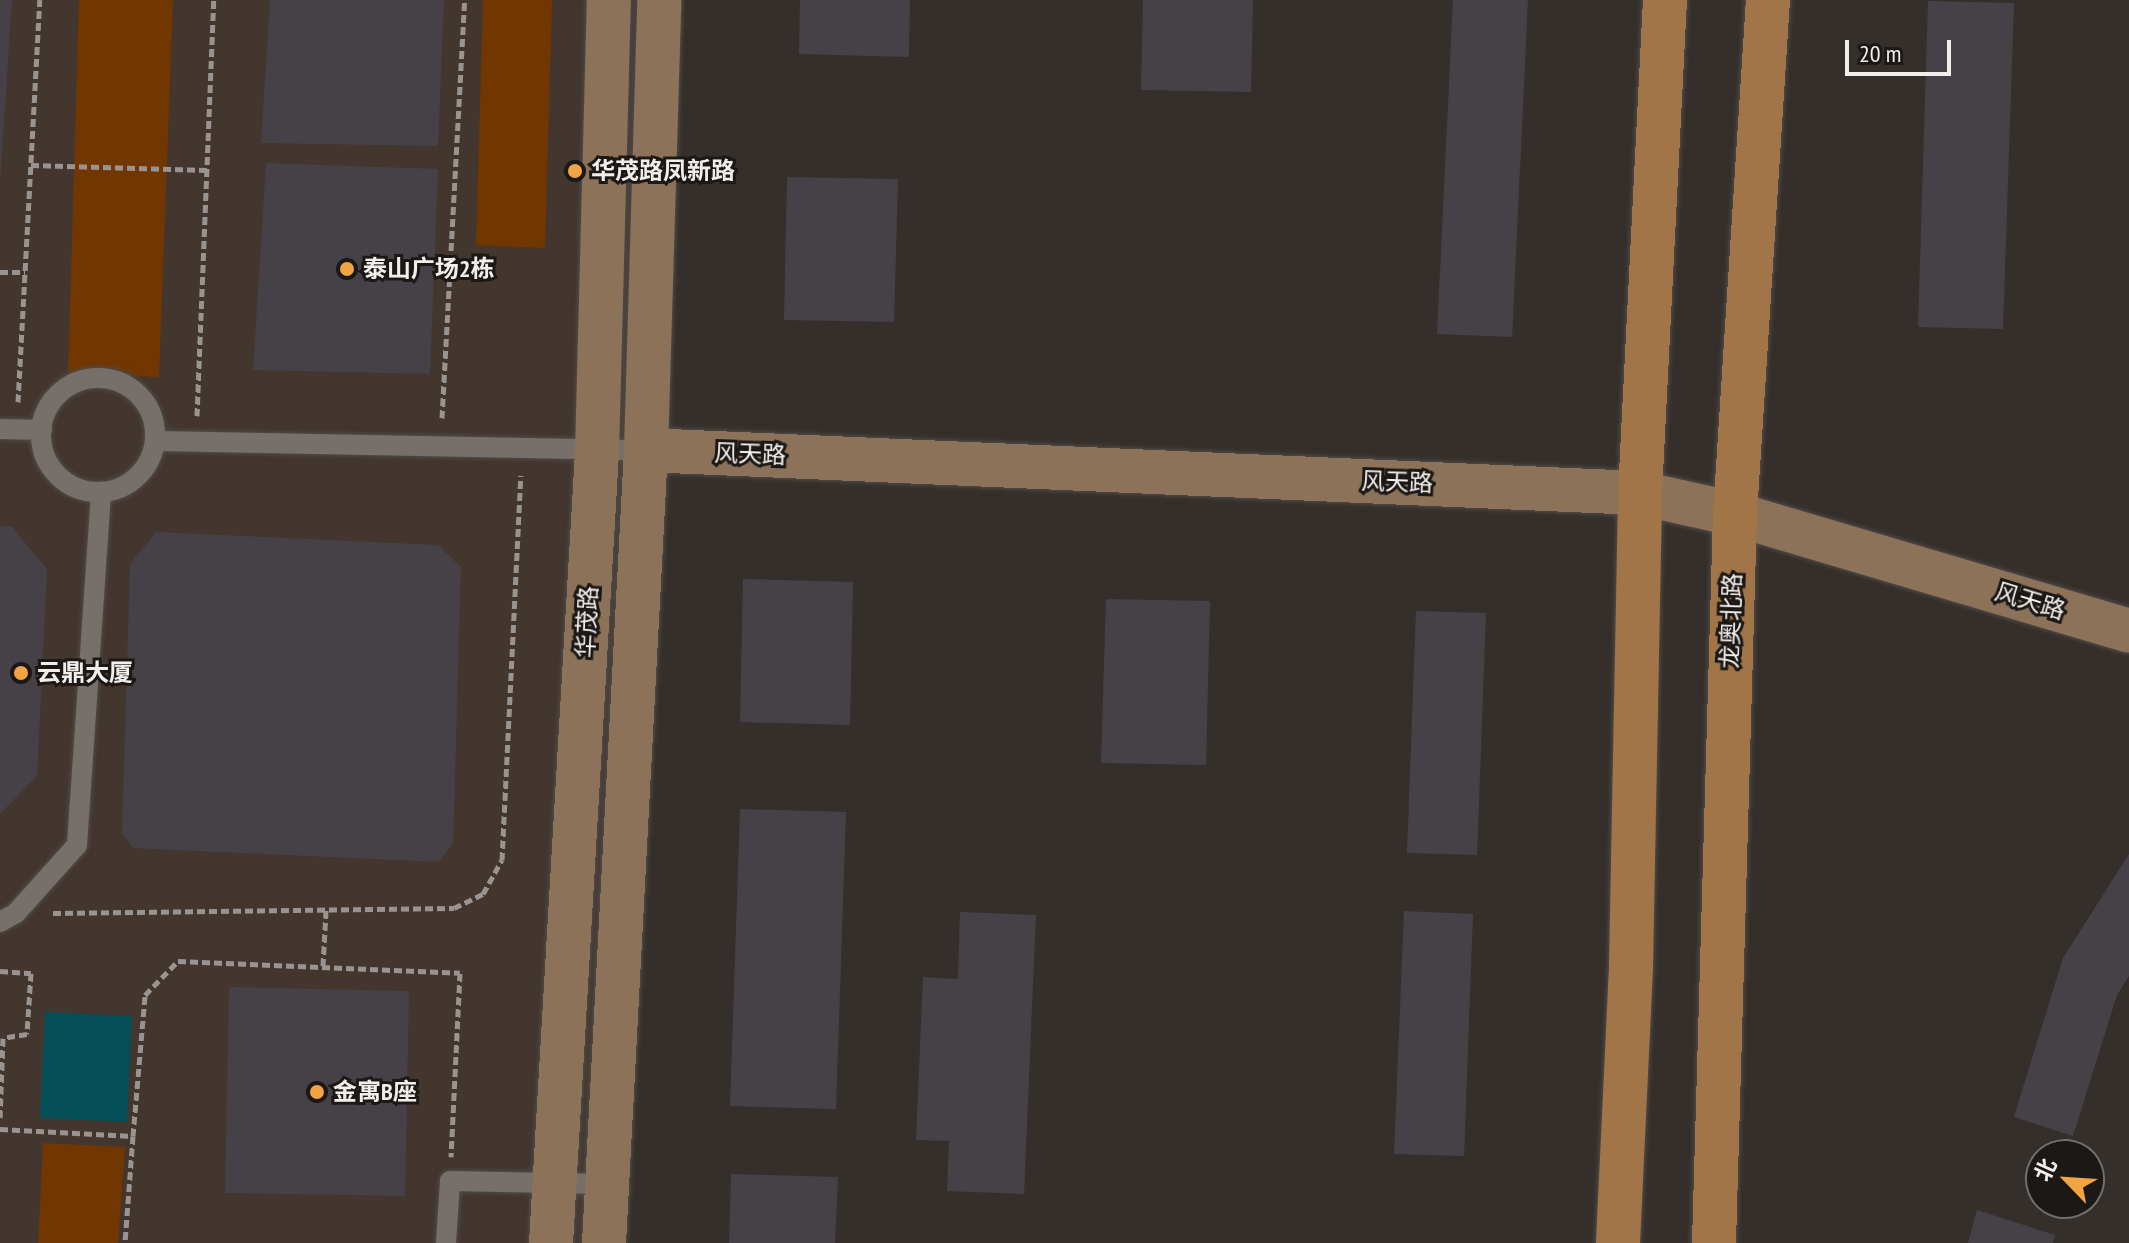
<!DOCTYPE html>
<html>
<head>
<meta charset="utf-8">
<style>
  body { margin:0 }
  #map { position:relative; width:2129px; height:1243px; overflow:hidden; background:#352f2b; font-family:"PT Sans Narrow","Noto Sans SC",sans-serif }
  div>[style] { position:absolute }
  .built>* { inset:0; background:#42362e }
  .green>* { inset:0; background:#723700 }
  .water>* { inset:0; background:#054f58 }
  .building>* { inset:0; background:#464146 }
  .path>* { height:5px; margin-top:-2.5px; transform-origin:0; background:repeating-linear-gradient(90deg,#999491 0 8px,transparent 0 12px) }
  .roads { filter:drop-shadow(0 0 2px #504b48) drop-shadow(0 0 2px #504b48) }
  .lane>* { height:20px; margin:-10px; padding:0 10px; transform-origin:10px; border-radius:10px; background:#766f6a }
  .lane>.ring { margin:-10px; padding:0; box-sizing:content-box; background:none; border:20px solid #766f6a; border-radius:50% }
  .secondary>* { height:44px; margin:-22px; padding:0 22px; transform-origin:22px; border-radius:22px; background:#8c7258 }
  .primary>* { height:44px; margin:-22px; padding:0 22px; transform-origin:22px; border-radius:22px; background:#a17547 }
  .dots>* { width:22px; height:22px; translate:-50% -50%; box-sizing:border-box; border:4px solid #1b1816; border-radius:50% }
  span { translate:-50% -50%; white-space:nowrap; text-align:center; line-height:1.15; -webkit-text-stroke:6px #1b1816; paint-order:stroke }
  .poi-label { font-size:24px; color:#f2eeec; font-weight:700 }
  .left { translate:0 -50%; text-align:left }
  .street-label { font-size:24px; color:#f2eeec }
  .north { position:absolute; left:2025px; top:1139px; width:80px; height:80px; box-sizing:border-box; background:#1b1816; border:2px solid #716e6c; border-radius:50%; rotate:295deg; font-size:22px; font-weight:700; line-height:32px; text-align:center; color:#f2eeec }
  .north::after { content:''; display:block; margin:auto; width:28px; height:36px; background:#f3a442; clip-path:polygon(50% 0,100% 100%,50% 72%,0 100%) }
  .scale { position:absolute; left:1845px; top:40px; width:106px; height:36px; box-sizing:border-box; border:4px solid #f2eeec; border-top:0; padding-left:10px; font-size:24px; line-height:28px; white-space:nowrap; color:#f2eeec; -webkit-text-stroke:6px #1b1816; paint-order:stroke }
</style>
</head>
<body>
<div id="map">
  <div class="built">
    <i style="clip-path:polygon(0 0,644px 0,621px 1243px,0 1243px)"></i>
  </div>
  <div class="green">
    <i style="clip-path:polygon(79px 0,173px 0,159px 377px,68px 374px)"></i>
    <i style="clip-path:polygon(483px 0,552px 0,545px 248px,476px 245px)"></i>
    <i style="clip-path:polygon(43px 1143px,125px 1147px,118px 1243px,38px 1243px)"></i>
  </div>
  <div class="water">
    <i style="clip-path:polygon(45px 1012px,132px 1016px,127px 1122px,40px 1118px)"></i>
  </div>
  <div class="building">
    <i style="clip-path:polygon(0 0,12px 0,0 183px)"></i>
    <i style="clip-path:polygon(270px 0,444px 0,438px 146px,261px 143px)"></i>
    <i style="clip-path:polygon(800px 0,910px 0,909px 57px,799px 54px)"></i>
    <i style="clip-path:polygon(1143px 0,1253px 0,1251px 92px,1141px 90px)"></i>
    <i style="clip-path:polygon(1453px 0,1528px 0,1512px 337px,1437px 334px)"></i>
    <i style="clip-path:polygon(1928px 1px,2014px 3px,2003px 329px,1918px 327px)"></i>
    <i style="clip-path:polygon(266px 163px,438px 169px,430px 374px,253px 370px)"></i>
    <i style="clip-path:polygon(787px 177px,898px 179px,894px 322px,784px 320px)"></i>
    <i style="clip-path:polygon(0 526px,12px 527px,47px 569px,37px 776px,0 814px)"></i>
    <i style="clip-path:polygon(156px 532px,438px 545px,461px 567px,453px 844px,438px 862px,133px 848px,122px 833px,130px 564px)"></i>
    <i style="clip-path:polygon(743px 579px,853px 582px,850px 725px,740px 722px)"></i>
    <i style="clip-path:polygon(1106px 599px,1210px 601px,1206px 765px,1101px 763px)"></i>
    <i style="clip-path:polygon(1416px 611px,1486px 613px,1477px 855px,1407px 853px)"></i>
    <i style="clip-path:polygon(740px 809px,846px 812px,836px 1109px,730px 1106px)"></i>
    <i style="clip-path:polygon(2129px 854px,2129px 976px,2117px 995px,2073px 1136px,2014px 1117px,2063px 958px)"></i>
    <i style="clip-path:polygon(1404px 911px,1473px 914px,1464px 1156px,1394px 1154px)"></i>
    <i style="clip-path:polygon(960px 912px,1036px 915px,1024px 1194px,947px 1191px,949px 1141px,916px 1140px,923px 977px,958px 979px)"></i>
    <i style="clip-path:polygon(229px 987px,409px 991px,405px 1196px,225px 1193px)"></i>
    <i style="clip-path:polygon(731px 1174px,838px 1177px,835px 1243px,729px 1243px)"></i>
    <i style="clip-path:polygon(1977px 1210px,2055px 1235px,2053px 1243px,1968px 1243px)"></i>
  </div>
  <div class="path">
    <i style="left:31px;top:165px;width:176px;rotate:1.6deg"></i>
    <i style="left:0;top:272px;width:25px"></i>
    <i style="left:18px;top:402px;width:403px;rotate:-86.9deg"></i>
    <i style="left:197px;top:416px;width:416px;rotate:-87.7deg"></i>
    <i style="left:442px;top:418px;width:419px;rotate:-86.9deg"></i>
    <i style="left:53px;top:913px;width:401px;rotate:-0.7deg"></i>
    <i style="left:454px;top:908px;width:32px;rotate:-26deg"></i>
    <i style="left:483px;top:894px;width:39px;rotate:-61deg"></i>
    <i style="left:502px;top:860px;width:385px;rotate:-87.2deg"></i>
    <i style="left:323px;top:966px;width:56px;rotate:-86.9deg"></i>
    <i style="left:0;top:971px;width:31px;rotate:4deg"></i>
    <i style="left:31px;top:973px;width:61px;rotate:93.8deg"></i>
    <i style="left:27px;top:1034px;width:24px;rotate:171deg"></i>
    <i style="left:3px;top:1038px;width:81px;rotate:92.1deg"></i>
    <i style="left:0;top:1129px;width:133px;rotate:3deg"></i>
    <i style="left:133px;top:1136px;width:107px;rotate:94.3deg"></i>
    <i style="left:133px;top:1136px;width:142px;rotate:-85.1deg"></i>
    <i style="left:145px;top:995px;width:47px;rotate:-45.9deg"></i>
    <i style="left:178px;top:961px;width:282px;rotate:2.4deg"></i>
    <i style="left:460px;top:973px;width:184px;rotate:92.8deg"></i>
  </div>
  <div class="roads">
    <div class="lane">
      <i class="ring" style="left:41px;top:378px;width:94px;height:94px"></i>
      <i style="left:0;top:429px;width:42px;rotate:1.4deg"></i>
      <i style="left:155px;top:441px;width:491px;rotate:1.1deg"></i>
      <i style="left:0;top:922px;width:18px;rotate:-29deg"></i>
      <i style="left:16px;top:913px;width:91px;rotate:-48.1deg"></i>
      <i style="left:77px;top:845px;width:354px;rotate:-86.1deg"></i>
      <i style="left:446px;top:1243px;width:62px;rotate:-86.3deg"></i>
      <i style="left:450px;top:1181px;width:156px;rotate:1.1deg"></i>
    </div>
    <div class="secondary">
      <i style="left:646px;top:450px;width:995px;rotate:2.48deg"></i>
      <i style="left:1640px;top:493px;width:97px;rotate:12.5deg"></i>
      <i style="left:1735px;top:514px;width:411px;rotate:16.5deg"></i>
      <i style="left:551px;top:1243px;width:792px;rotate:-86.67deg"></i>
      <i style="left:597px;top:452px;width:452px;rotate:-88.5deg"></i>
      <i style="left:604px;top:1243px;width:794px;rotate:-86.97deg"></i>
      <i style="left:646px;top:450px;width:450px;rotate:-88.3deg"></i>
    </div>
    <div class="primary">
      <i style="left:1618px;top:1243px;width:277px;rotate:-87.3deg"></i>
      <i style="left:1631px;top:966px;width:473px;rotate:-88.9deg"></i>
      <i style="left:1640px;top:493px;width:494px;rotate:-87.1deg"></i>
      <i style="left:1714px;top:1243px;width:729px;rotate:-88.35deg"></i>
      <i style="left:1735px;top:514px;width:515px;rotate:-86.33deg"></i>
    </div>
  </div>
  <div class="dots">
    <i style="left:575px;top:171px;background:#f3a442"></i>
    <i style="left:347px;top:269px;background:#f3a442"></i>
    <i style="left:21px;top:673px;background:#f3a442"></i>
    <i style="left:317px;top:1092px;background:#f3a442"></i>
  </div>
  <div class="poi-label">
    <span class="left" style="left:591px;top:171px">华茂路凤新路</span>
    <span class="left" style="left:363px;top:269px">泰山广场2栋</span>
    <span class="left" style="left:37px;top:673px">云鼎大厦</span>
    <span class="left" style="left:333px;top:1092px">金寓B座</span>
  </div>
  <div class="street-label">
    <span style="left:750px;top:454px;rotate:2deg">风天路</span>
    <span style="left:1397px;top:482px;rotate:2deg">风天路</span>
    <span style="left:2030px;top:601px;rotate:17deg">风天路</span>
    <span style="left:1731px;top:621px;rotate:-88deg">龙奥北路</span>
    <span style="left:587px;top:622px;rotate:-87deg">华茂路</span>
  </div>
  <div class="north">北</div>
  <div class="scale">20 m</div>
</div>
</body>
</html>
